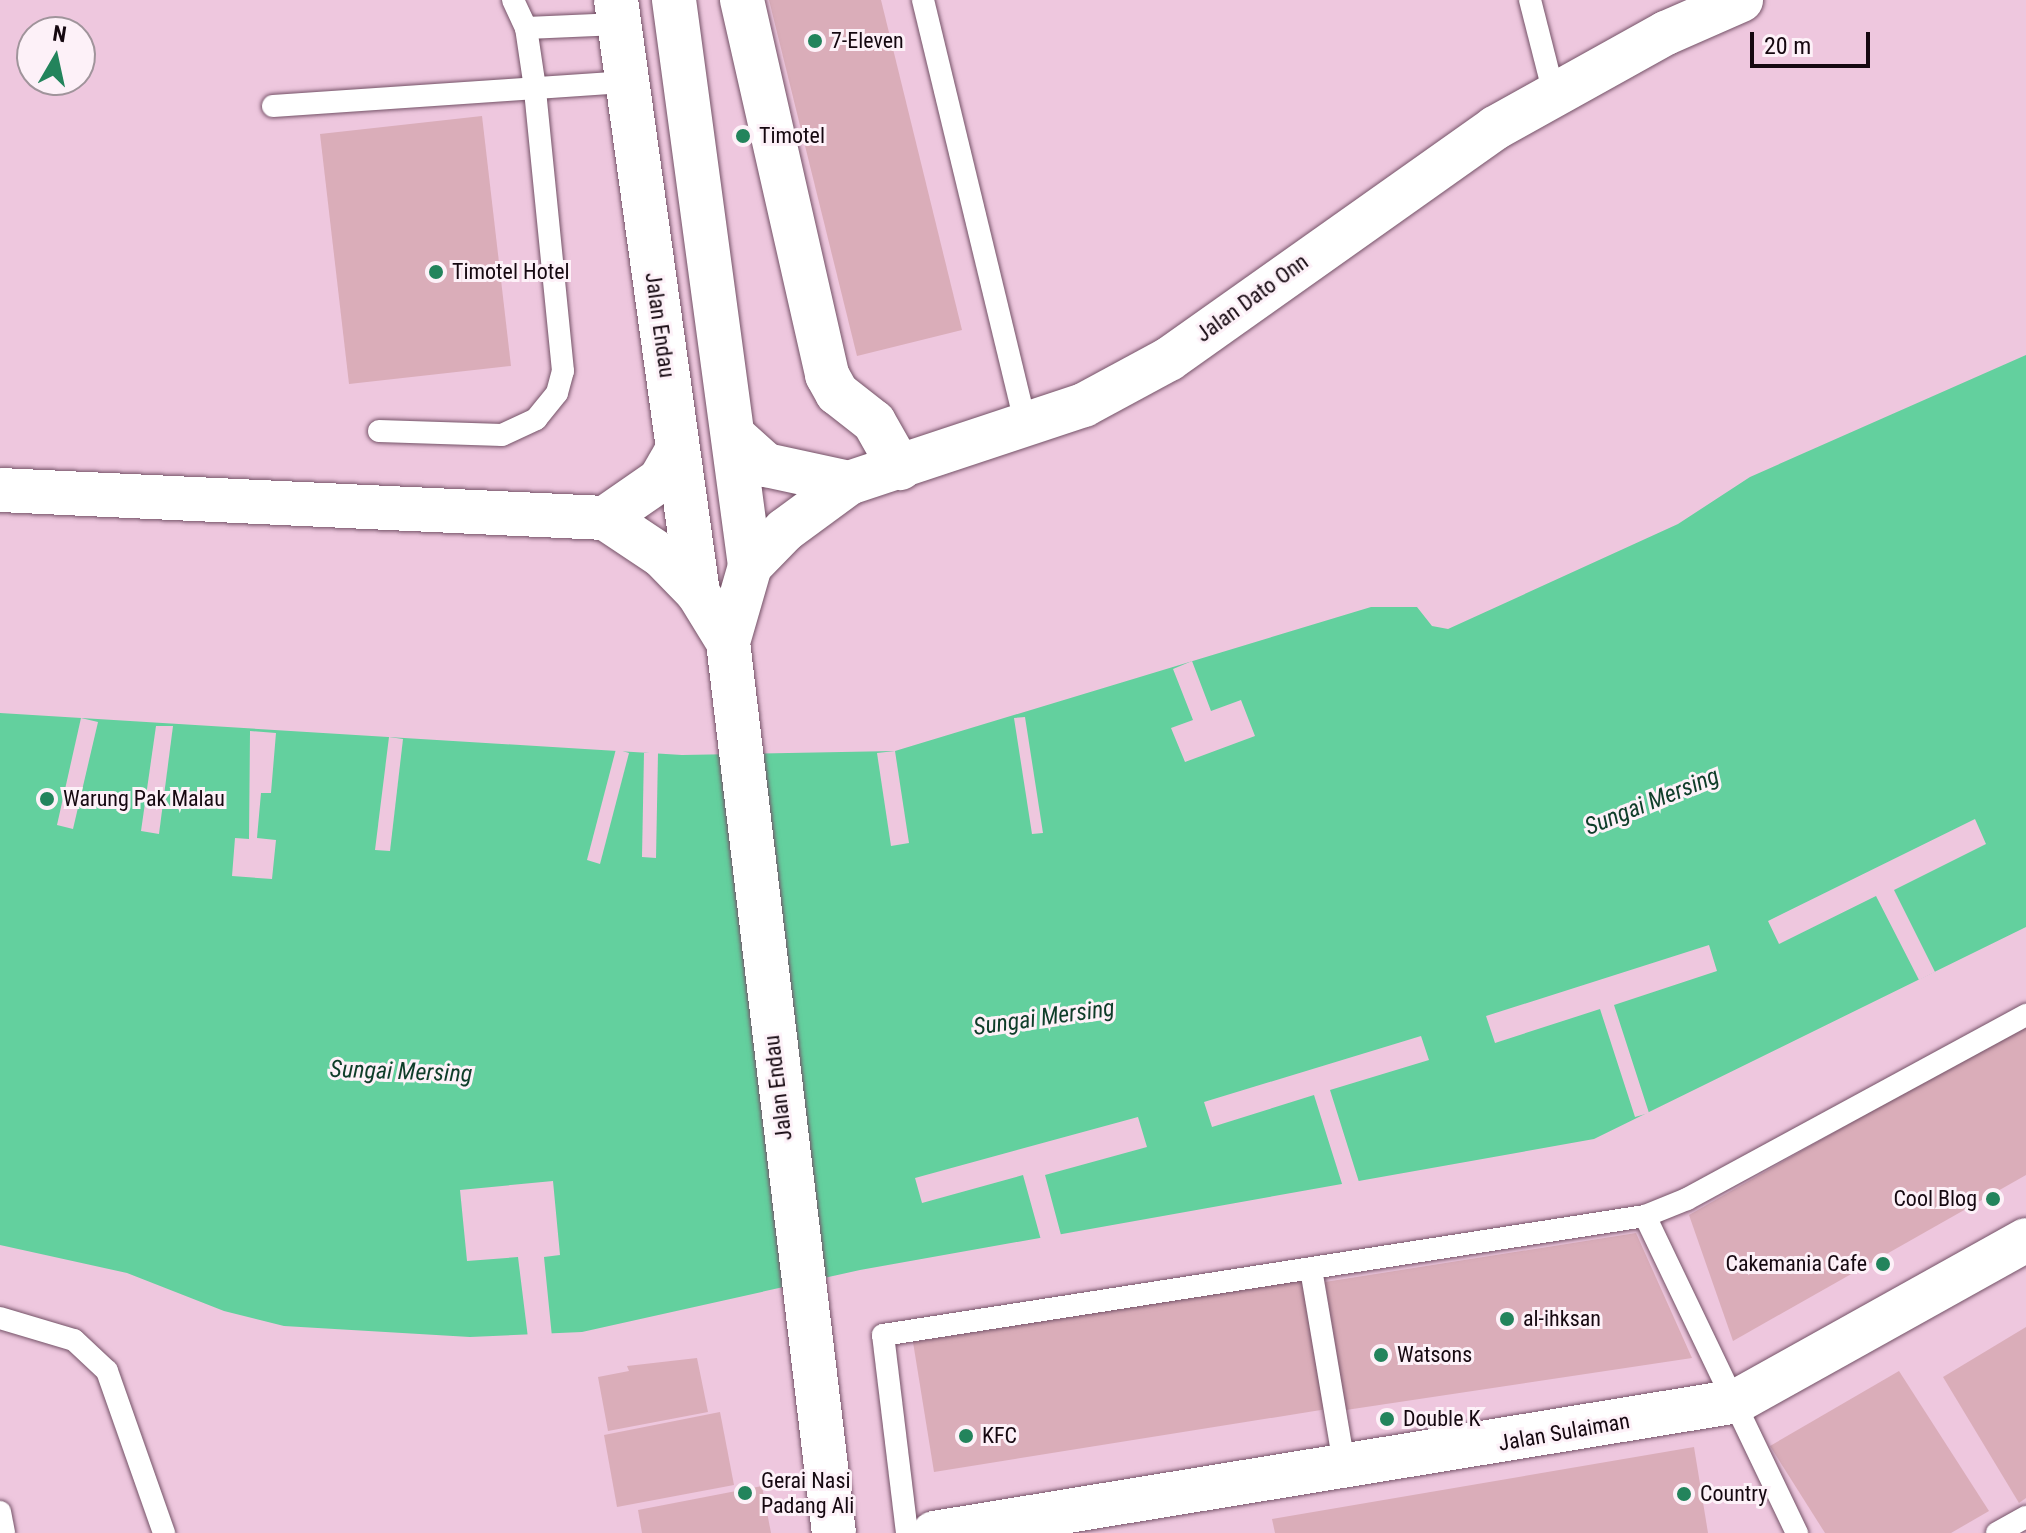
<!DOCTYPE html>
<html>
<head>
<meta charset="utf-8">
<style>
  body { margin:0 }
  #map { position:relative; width:2026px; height:1533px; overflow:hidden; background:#eec7de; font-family:"Roboto Condensed",sans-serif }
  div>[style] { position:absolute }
  .water>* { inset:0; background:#63d09e }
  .pier>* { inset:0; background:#eec7de }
  .building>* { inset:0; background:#daadb9 }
  .roads { filter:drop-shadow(0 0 2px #745267) drop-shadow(0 0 2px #745267) }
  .lane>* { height:22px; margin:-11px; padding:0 11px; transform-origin:11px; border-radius:11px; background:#fff }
  .street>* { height:44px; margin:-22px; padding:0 22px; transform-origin:22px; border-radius:22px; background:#fff }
  .secondary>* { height:44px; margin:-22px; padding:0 22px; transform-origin:22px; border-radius:22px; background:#fff }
  .highway>* { height:44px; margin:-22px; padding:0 22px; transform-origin:22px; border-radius:22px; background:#fff }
  .dots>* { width:22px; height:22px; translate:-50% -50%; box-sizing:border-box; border:4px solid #fdf1f8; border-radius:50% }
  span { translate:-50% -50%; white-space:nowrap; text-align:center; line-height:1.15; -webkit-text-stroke:6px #fdf1f8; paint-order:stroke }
  .poi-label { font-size:22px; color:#150810 }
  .left { translate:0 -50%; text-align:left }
  .right { translate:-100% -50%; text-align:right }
  .street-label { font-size:22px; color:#150810 }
  .water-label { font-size:24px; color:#0e3d29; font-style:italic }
  .north { position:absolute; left:16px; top:16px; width:80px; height:80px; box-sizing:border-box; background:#fdf1f8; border:2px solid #a0949b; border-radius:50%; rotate:9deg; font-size:22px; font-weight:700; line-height:32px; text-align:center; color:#150810 }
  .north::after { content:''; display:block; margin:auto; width:28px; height:36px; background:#23845c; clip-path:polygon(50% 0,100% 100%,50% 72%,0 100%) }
  .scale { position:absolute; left:1750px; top:32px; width:120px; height:36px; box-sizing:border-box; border:4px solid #150810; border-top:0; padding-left:10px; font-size:24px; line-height:28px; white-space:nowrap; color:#150810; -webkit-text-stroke:6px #fdf1f8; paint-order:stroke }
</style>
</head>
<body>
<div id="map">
  <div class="water">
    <i style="clip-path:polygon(2026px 355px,2026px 927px,1594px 1139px,860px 1270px,582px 1332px,470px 1337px,284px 1326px,224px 1311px,127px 1273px,0 1245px,0 713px,682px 755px,895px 751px,1371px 607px,1417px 607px,1432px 626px,1448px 629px,1678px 524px,1750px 477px)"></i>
  </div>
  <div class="pier">
    <i style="clip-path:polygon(1192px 661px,1211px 711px,1241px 700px,1255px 736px,1185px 762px,1171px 728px,1193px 720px,1173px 669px)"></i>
    <i style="clip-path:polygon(1025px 717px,1043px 833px,1032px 834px,1014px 718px)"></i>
    <i style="clip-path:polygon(81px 718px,98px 722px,73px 829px,57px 825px)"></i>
    <i style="clip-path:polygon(156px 726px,173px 726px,159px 834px,141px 831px)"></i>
    <i style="clip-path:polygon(250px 731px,276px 733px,271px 793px,261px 793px,257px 838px,276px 840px,272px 879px,232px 876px,235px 838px,249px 839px)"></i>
    <i style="clip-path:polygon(389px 737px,403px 739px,390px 851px,375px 850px)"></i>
    <i style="clip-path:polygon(616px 749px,629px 753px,600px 864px,587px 860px)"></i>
    <i style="clip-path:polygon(895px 751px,909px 843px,891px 846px,877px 753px)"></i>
    <i style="clip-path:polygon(644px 753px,658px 753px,656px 858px,642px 857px)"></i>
    <i style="clip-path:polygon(1975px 819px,1986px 844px,1894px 890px,1935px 972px,1919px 980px,1876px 896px,1779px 944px,1768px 921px)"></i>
    <i style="clip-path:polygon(1709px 945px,1717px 971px,1614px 1005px,1649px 1113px,1635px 1117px,1600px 1009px,1495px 1043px,1486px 1016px)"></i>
    <i style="clip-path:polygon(1421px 1036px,1429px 1060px,1330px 1090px,1359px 1182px,1343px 1187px,1314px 1095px,1212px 1127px,1204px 1102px)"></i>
    <i style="clip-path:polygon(1138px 1117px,1147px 1147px,1045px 1175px,1061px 1235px,1041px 1240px,1023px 1175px,922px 1203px,915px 1178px)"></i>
    <i style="clip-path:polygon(553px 1181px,560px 1255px,544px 1257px,552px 1337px,528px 1338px,518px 1257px,467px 1261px,460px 1190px)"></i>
  </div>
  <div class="building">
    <i style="clip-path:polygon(769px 0,881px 0,962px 330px,857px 356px)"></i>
    <i style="clip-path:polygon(482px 116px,511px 366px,349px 384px,320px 134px)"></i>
    <i style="clip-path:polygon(2026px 1023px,2026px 1175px,1733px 1341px,1689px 1215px)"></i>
    <i style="clip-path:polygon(1636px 1233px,1692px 1358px,1346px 1410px,1325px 1282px)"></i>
    <i style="clip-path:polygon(1306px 1279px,1327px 1409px,934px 1472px,913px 1342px)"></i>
    <i style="clip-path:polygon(2026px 1327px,2026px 1498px,2019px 1503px,1943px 1377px)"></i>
    <i style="clip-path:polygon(697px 1358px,708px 1412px,608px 1431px,598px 1377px,629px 1371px,627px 1366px)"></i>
    <i style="clip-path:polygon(1899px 1371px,1989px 1511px,1951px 1533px,1825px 1533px,1770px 1446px)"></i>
    <i style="clip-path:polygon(720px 1412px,734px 1485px,617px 1507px,604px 1435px)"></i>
    <i style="clip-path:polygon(1694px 1447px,1708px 1533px,1275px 1533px,1272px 1519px)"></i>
    <i style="clip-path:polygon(762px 1486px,771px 1533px,642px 1533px,638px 1510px)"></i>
  </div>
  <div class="roads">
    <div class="lane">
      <i style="left:923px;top:0;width:439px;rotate:76.4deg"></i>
      <i style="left:1530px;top:0;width:97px;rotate:75.7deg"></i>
      <i style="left:526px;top:28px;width:93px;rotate:-2.5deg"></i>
      <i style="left:273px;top:106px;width:355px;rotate:-3.9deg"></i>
      <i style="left:379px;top:431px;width:123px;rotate:1.9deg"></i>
      <i style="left:502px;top:435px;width:38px;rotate:-25deg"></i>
      <i style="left:536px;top:419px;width:33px;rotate:-51deg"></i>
      <i style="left:557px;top:393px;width:23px;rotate:-75deg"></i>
      <i style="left:563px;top:371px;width:284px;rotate:-95.7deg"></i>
      <i style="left:535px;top:88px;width:61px;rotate:-98.5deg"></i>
      <i style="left:526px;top:28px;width:31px;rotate:-115deg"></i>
      <i style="left:1645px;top:1216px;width:352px;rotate:64.4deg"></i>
      <i style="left:1311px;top:1269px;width:204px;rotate:80.4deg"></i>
      <i style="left:0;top:1318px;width:77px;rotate:16.6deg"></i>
      <i style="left:74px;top:1340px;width:45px;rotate:43.2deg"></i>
      <i style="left:107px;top:1371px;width:172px;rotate:70.6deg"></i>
      <i style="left:0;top:1512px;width:21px;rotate:79deg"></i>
      <i style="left:907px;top:1533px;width:199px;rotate:-96.9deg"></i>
      <i style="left:883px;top:1335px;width:771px;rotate:-8.88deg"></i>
      <i style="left:1645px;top:1216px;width:45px;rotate:-22deg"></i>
      <i style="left:1687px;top:1199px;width:386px;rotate:-28.5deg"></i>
      <i style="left:1997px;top:1533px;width:33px;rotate:-29deg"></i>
    </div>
    <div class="street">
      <i style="left:742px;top:0;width:385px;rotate:77.2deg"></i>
      <i style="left:827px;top:375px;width:21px;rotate:61deg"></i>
      <i style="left:837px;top:393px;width:47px;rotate:38.1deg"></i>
      <i style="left:874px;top:422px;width:53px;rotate:60.5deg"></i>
      <i style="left:0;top:490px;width:606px;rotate:2.65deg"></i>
      <i style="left:605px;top:518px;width:69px;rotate:33.7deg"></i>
      <i style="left:662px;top:556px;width:52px;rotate:45.8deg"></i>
      <i style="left:605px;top:518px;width:67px;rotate:-34.6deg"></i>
      <i style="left:660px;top:480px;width:34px;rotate:-60deg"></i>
      <i style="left:934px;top:1533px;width:814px;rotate:-9.33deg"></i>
      <i style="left:1737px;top:1401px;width:331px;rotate:-29.1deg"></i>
    </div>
    <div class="secondary">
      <i style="left:735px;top:437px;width:42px;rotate:42.1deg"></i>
      <i style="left:766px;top:465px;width:85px;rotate:12.2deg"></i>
      <i style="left:849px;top:483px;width:248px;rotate:-18.4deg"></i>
      <i style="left:1084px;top:405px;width:97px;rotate:-28.4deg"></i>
      <i style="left:1169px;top:359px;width:400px;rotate:-35.3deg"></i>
      <i style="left:1495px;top:128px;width:196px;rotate:-29.1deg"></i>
      <i style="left:1666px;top:33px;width:82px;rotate:-23.7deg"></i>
      <i style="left:750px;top:566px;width:50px;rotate:-45.8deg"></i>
      <i style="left:785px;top:530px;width:79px;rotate:-36.3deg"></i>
    </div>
    <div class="highway">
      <i style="left:616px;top:0;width:599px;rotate:82.13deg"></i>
      <i style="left:698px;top:593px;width:57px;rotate:58.5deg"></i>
      <i style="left:674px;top:0;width:571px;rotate:82.35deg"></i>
      <i style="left:750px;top:566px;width:79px;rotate:106.1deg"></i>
      <i style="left:728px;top:642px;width:897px;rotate:83.22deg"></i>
    </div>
  </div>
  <div class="dots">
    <i style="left:815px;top:41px;background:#23845c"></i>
    <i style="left:743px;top:136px;background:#23845c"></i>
    <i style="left:436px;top:272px;background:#23845c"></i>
    <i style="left:47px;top:799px;background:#23845c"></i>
    <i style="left:1993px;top:1199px;background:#23845c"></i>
    <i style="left:1883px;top:1264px;background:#23845c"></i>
    <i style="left:1507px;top:1319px;background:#23845c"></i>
    <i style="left:1381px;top:1355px;background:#23845c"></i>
    <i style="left:1387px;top:1419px;background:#23845c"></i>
    <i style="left:966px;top:1436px;background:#23845c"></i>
    <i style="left:745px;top:1493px;background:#23845c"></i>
    <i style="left:1684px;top:1494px;background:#23845c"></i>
  </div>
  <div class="poi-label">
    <span class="left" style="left:831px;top:41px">7-Eleven</span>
    <span class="left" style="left:759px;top:136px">Timotel</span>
    <span class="left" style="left:452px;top:272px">Timotel Hotel</span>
    <span class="left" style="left:63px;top:799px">Warung Pak Malau</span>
    <span class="right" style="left:1977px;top:1199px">Cool Blog</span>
    <span class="right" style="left:1867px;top:1264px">Cakemania Cafe</span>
    <span class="left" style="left:1523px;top:1319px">al-ihksan</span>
    <span class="left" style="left:1397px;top:1355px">Watsons</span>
    <span class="left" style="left:1403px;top:1419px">Double K</span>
    <span class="left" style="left:982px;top:1436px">KFC</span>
    <span class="left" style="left:761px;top:1493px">Gerai Nasi<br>Padang Ali</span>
    <span class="left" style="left:1700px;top:1494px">Country</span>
  </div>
  <div class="street-label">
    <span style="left:1252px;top:298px;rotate:-36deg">Jalan Dato Onn</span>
    <span style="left:660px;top:325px;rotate:82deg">Jalan Endau</span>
    <span style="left:778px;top:1088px;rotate:-97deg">Jalan Endau</span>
    <span style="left:1564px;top:1432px;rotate:-10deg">Jalan Sulaiman</span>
  </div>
  <div class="water-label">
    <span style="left:1652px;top:802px;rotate:-22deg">Sungai Mersing</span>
    <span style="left:1044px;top:1018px;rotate:-8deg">Sungai Mersing</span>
    <span style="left:401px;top:1072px;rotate:2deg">Sungai Mersing</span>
  </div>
  <div class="north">N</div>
  <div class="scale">20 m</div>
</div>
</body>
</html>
